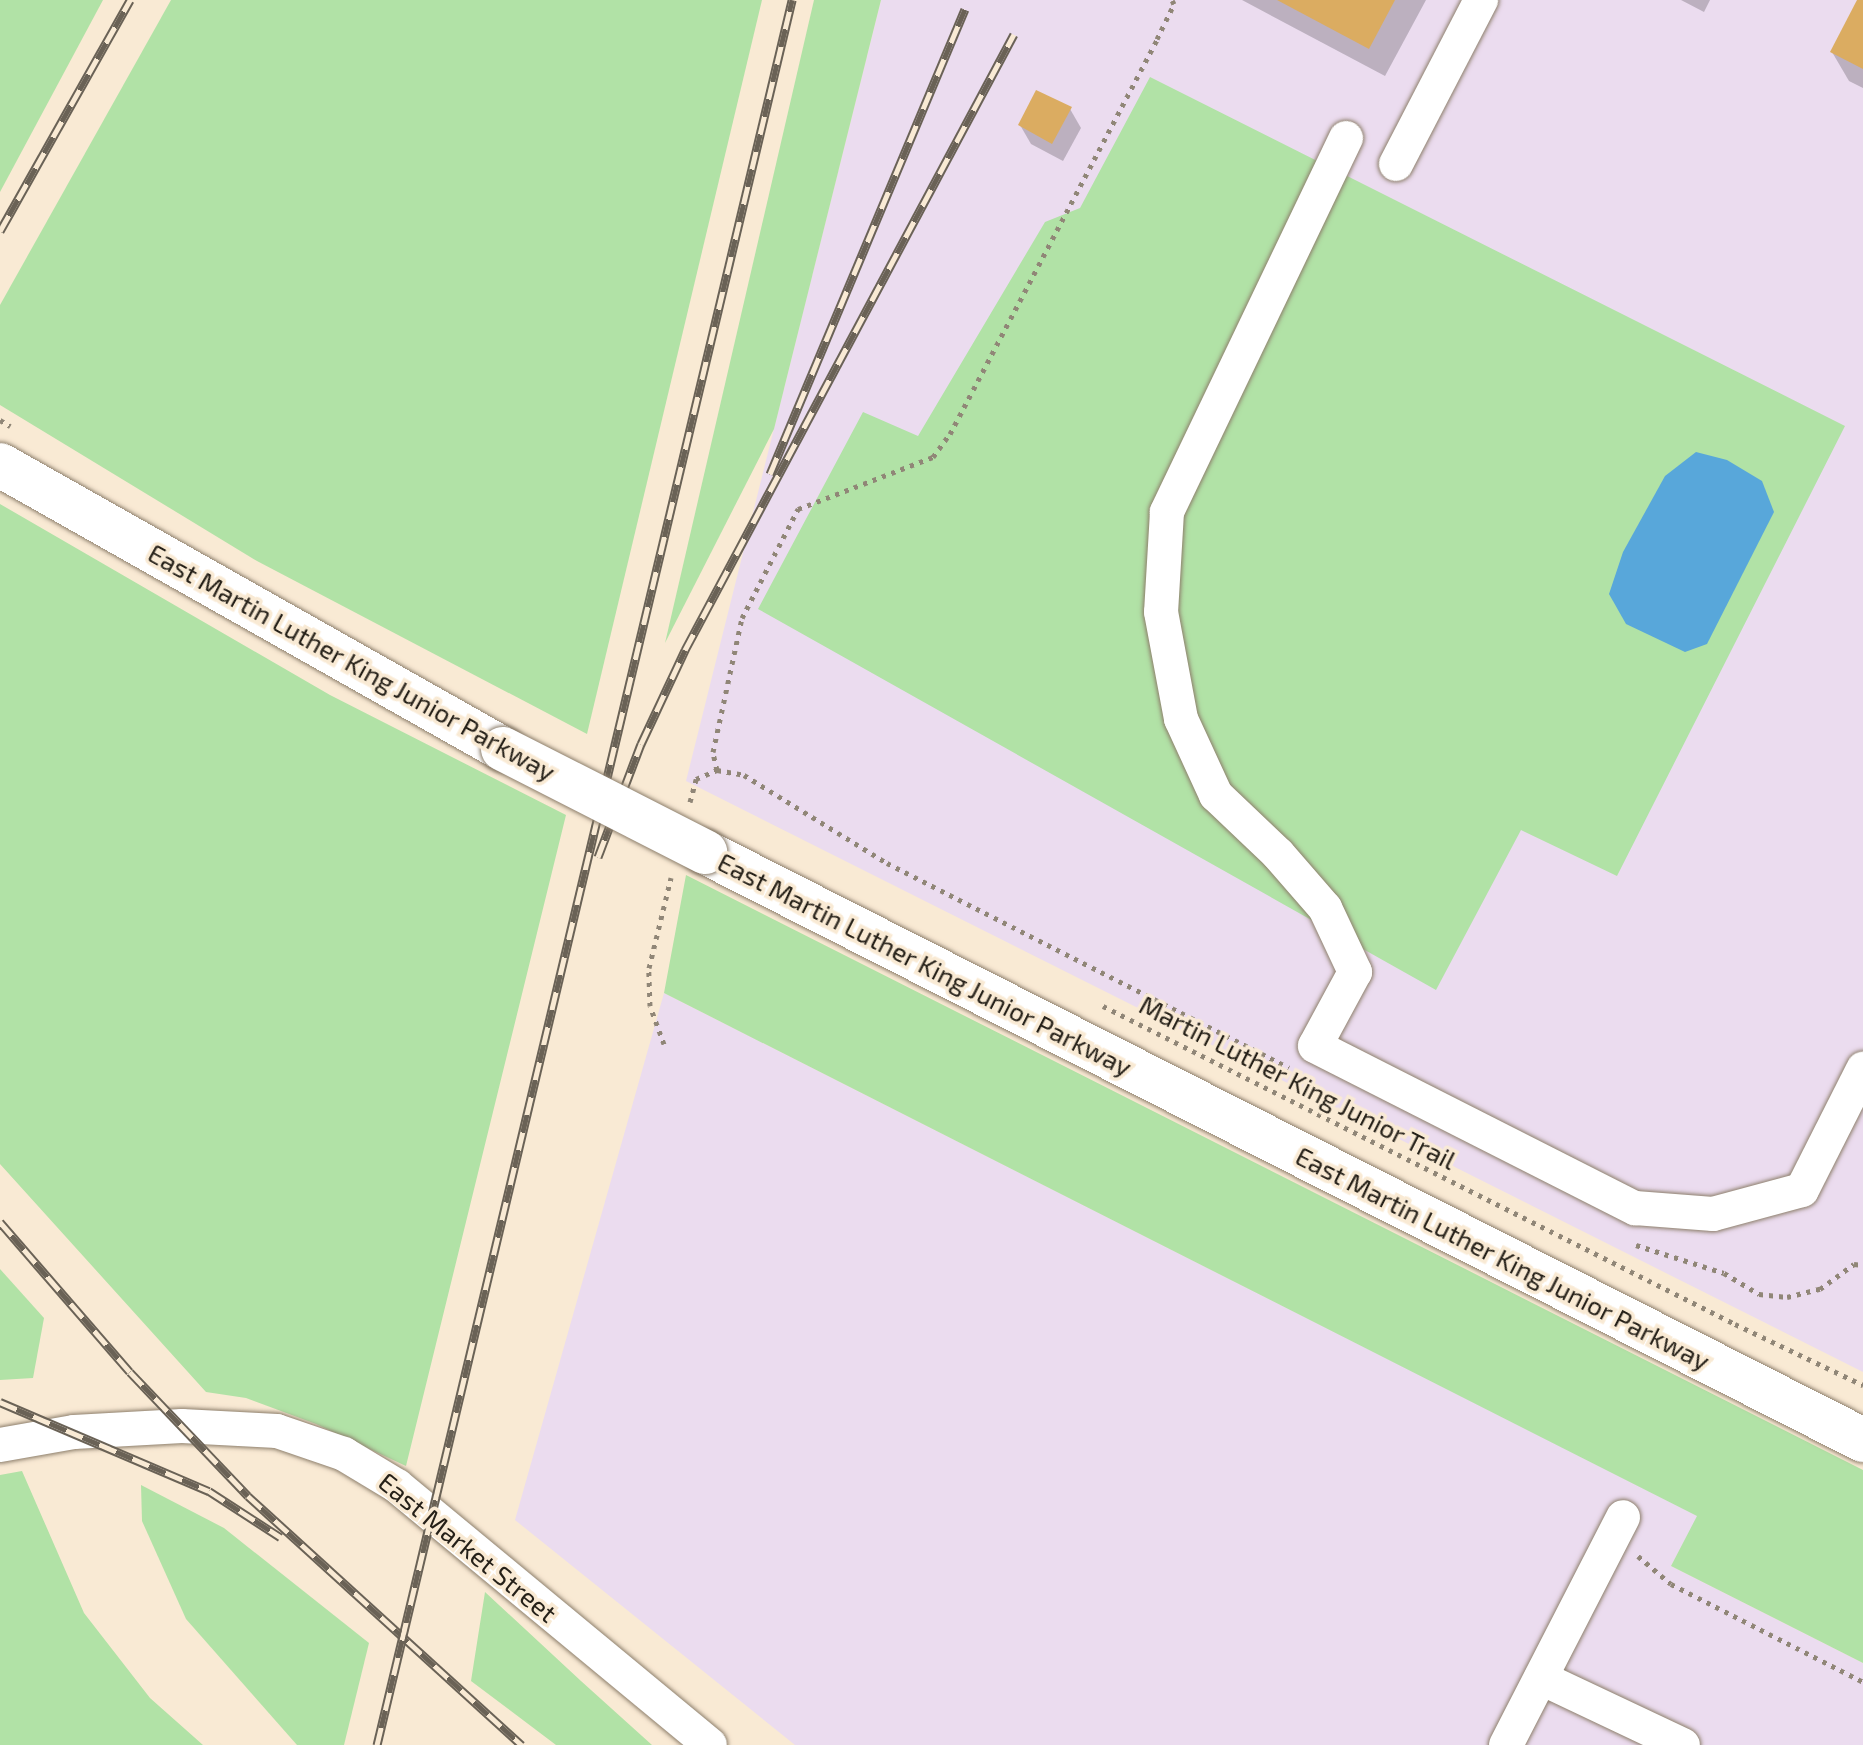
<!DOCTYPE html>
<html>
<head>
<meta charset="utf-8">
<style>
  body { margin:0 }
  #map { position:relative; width:1863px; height:1745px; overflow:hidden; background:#f9ead4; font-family:"Exo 2",sans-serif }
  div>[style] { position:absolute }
  .industrial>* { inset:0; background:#ebdcef }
  .green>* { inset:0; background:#b1e2a6 }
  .water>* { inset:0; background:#58a7da }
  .shadow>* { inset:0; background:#0003 }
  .building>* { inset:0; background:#dbac61 }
  .path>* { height:5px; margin-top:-2.5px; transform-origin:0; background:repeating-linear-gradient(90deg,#908677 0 4px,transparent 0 10px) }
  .roads { filter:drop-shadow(0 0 2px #8d7f6c) drop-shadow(0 0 2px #8d7f6c) }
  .minor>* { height:34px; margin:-17px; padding:0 17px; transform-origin:17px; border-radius:17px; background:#fff }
  .major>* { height:44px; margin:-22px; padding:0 22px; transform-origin:22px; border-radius:22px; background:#fff }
  .rail>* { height:9px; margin-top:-4.5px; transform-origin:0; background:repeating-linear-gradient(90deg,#f9ead4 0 18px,#6a6256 0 36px); box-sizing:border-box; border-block:2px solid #6a6256 }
  .bridges { filter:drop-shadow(0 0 2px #8d7f6c) drop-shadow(0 0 2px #8d7f6c) }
  .major-bridge>* { height:44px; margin:-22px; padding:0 22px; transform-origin:22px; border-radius:22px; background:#fff }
  span { translate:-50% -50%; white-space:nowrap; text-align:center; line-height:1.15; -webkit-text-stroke:7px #f9ead4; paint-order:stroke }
  .street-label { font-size:26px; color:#252018 }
</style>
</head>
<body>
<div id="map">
  <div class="industrial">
    <i style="clip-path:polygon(881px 0,1863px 0,1863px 1372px,686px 781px)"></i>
    <i style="clip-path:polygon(664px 993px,1698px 1516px,1671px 1566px,1863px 1663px,1863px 1745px,795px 1745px,515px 1520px)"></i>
  </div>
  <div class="green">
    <i style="clip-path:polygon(0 0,103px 0,0 192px)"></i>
    <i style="clip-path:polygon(171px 0,762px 0,587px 734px,257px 561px,0 405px,0 305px)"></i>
    <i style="clip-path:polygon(814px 0,881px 0,774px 429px,665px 643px)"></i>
    <i style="clip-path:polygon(1150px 77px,1845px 426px,1617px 876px,1521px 830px,1436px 990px,758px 609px,863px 412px,918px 436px,1045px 222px,1080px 208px)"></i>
    <i style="clip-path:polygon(0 504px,330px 695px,566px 815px,406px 1466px,316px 1424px,246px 1398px,206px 1392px,0 1164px)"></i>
    <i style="clip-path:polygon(686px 875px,1863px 1470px,1863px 1663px,1671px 1566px,1697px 1516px,664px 993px)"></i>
    <i style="clip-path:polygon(0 1269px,44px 1318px,33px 1378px,0 1380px)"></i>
    <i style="clip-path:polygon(22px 1471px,84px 1613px,150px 1698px,203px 1745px,0 1745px,0 1475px)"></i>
    <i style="clip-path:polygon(141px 1485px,224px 1528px,369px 1643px,344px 1745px,297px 1745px,186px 1619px,142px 1521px)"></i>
    <i style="clip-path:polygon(485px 1592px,581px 1681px,652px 1745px,556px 1745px,471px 1681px)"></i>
  </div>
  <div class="water">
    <i style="clip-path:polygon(1696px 452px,1727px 460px,1762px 481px,1774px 512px,1707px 644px,1685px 652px,1626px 624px,1609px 594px,1623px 552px,1665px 476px)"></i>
  </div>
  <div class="shadow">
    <i style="clip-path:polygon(1242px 0,1426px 0,1385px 76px)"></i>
    <i style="clip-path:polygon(1681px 0,1710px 0,1704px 12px)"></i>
    <i style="clip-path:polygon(1859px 0,1863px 0,1863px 88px,1849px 81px,1832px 52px)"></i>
    <i style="clip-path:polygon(1070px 109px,1081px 128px,1063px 161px,1031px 144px,1020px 125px)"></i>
  </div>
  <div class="building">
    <i style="clip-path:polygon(1277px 0,1395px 0,1369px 49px)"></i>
    <i style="clip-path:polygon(1857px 0,1863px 0,1863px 69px,1830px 52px)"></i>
    <i style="clip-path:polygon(1036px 90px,1072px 107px,1052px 144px,1018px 125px)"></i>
  </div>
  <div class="path">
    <i style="left:0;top:420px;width:12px;rotate:31deg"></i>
    <i style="left:717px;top:770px;width:18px;rotate:-103deg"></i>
    <i style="left:713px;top:752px;width:137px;rotate:-77.8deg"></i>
    <i style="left:742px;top:618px;width:123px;rotate:-62.8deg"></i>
    <i style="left:798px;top:509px;width:145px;rotate:-21.1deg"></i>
    <i style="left:933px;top:457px;width:29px;rotate:-54deg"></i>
    <i style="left:950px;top:434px;width:446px;rotate:-62.3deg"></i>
    <i style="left:1157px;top:39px;width:39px;rotate:-64deg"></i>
    <i style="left:1174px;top:4px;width:4px;rotate:-117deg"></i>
    <i style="left:690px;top:802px;width:24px;rotate:-75deg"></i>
    <i style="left:696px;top:779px;width:23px;rotate:-23deg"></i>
    <i style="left:717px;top:770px;width:27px;rotate:10deg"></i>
    <i style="left:744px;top:775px;width:168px;rotate:31.6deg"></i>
    <i style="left:887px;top:863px;width:451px;rotate:27deg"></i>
    <i style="left:1103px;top:1006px;width:707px;rotate:26.71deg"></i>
    <i style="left:1735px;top:1324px;width:142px;rotate:25.5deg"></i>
    <i style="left:664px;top:1044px;width:40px;rotate:-110.2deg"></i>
    <i style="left:650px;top:1006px;width:38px;rotate:-92deg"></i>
    <i style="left:649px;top:968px;width:93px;rotate:-76.3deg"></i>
    <i style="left:1636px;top:1245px;width:92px;rotate:17.7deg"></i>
    <i style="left:1724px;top:1273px;width:41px;rotate:31deg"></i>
    <i style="left:1759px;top:1294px;width:28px;rotate:6deg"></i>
    <i style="left:1787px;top:1297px;width:34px;rotate:-14deg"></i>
    <i style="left:1820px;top:1289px;width:42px;rotate:-36.3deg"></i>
    <i style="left:1854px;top:1264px;width:9px;rotate:6deg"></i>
    <i style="left:1638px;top:1556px;width:43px;rotate:40.3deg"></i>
    <i style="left:1671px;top:1584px;width:216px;rotate:27deg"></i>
  </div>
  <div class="roads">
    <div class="minor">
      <i style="left:1346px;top:138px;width:415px;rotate:115.6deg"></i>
      <i style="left:1167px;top:512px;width:100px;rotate:93.4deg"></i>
      <i style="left:1161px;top:612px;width:109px;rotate:79.4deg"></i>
      <i style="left:1181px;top:719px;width:84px;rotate:65.3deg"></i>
      <i style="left:1216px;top:795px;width:86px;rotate:43.6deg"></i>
      <i style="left:1278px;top:854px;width:72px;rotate:49deg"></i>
      <i style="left:1325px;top:908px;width:71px;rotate:64.9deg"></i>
      <i style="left:1355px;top:972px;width:84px;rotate:118.4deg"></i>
      <i style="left:1315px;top:1046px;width:359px;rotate:26.9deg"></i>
      <i style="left:1635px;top:1208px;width:78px;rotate:4.4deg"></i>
      <i style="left:1713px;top:1214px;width:92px;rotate:-15.1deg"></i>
      <i style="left:1802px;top:1190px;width:136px;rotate:-63.2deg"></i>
      <i style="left:1396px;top:164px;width:185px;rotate:-62.6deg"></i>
      <i style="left:0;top:1445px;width:75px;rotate:-10deg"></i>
      <i style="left:74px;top:1432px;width:108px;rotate:-3.2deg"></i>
      <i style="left:182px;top:1426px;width:95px;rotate:3deg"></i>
      <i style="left:277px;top:1431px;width:71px;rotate:18.9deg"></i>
      <i style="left:344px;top:1454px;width:62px;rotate:31.1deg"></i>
      <i style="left:397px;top:1486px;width:406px;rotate:39.6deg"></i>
      <i style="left:1541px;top:1678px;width:157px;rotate:25.3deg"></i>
      <i style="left:1506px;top:1745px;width:256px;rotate:-62.8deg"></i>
    </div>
    <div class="major">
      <i style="left:0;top:465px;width:578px;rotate:29.45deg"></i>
      <i style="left:705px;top:852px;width:1299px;rotate:26.92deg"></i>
    </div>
  </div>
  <div class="rail">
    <i style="left:0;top:231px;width:265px;rotate:-60.6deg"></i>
    <i style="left:770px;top:474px;width:504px;rotate:-67.25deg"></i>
    <i style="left:598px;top:857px;width:121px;rotate:-69.2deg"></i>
    <i style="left:641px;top:744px;width:104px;rotate:-64.9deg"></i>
    <i style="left:685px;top:650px;width:698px;rotate:-61.89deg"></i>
    <i style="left:0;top:1222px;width:198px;rotate:49.1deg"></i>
    <i style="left:130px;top:1372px;width:171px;rotate:46.4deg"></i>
    <i style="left:248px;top:1496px;width:370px;rotate:42.3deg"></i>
    <i style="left:0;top:1402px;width:227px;rotate:23.1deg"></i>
    <i style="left:209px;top:1491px;width:85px;rotate:32.9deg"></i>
    <i style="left:377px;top:1745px;width:1794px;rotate:-76.62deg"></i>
  </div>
  <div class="bridges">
    <div class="major-bridge">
      <i style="left:503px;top:749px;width:227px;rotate:27deg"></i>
    </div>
  </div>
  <div class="street-label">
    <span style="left:352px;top:662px;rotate:29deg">East Martin Luther King Junior Parkway</span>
    <span style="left:925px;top:964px;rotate:27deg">East Martin Luther King Junior Parkway</span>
    <span style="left:1298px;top:1082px;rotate:27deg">Martin Luther King Junior Trail</span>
    <span style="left:1503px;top:1258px;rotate:27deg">East Martin Luther King Junior Parkway</span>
    <span style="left:468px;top:1547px;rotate:39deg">East Market Street</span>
  </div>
</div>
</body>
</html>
